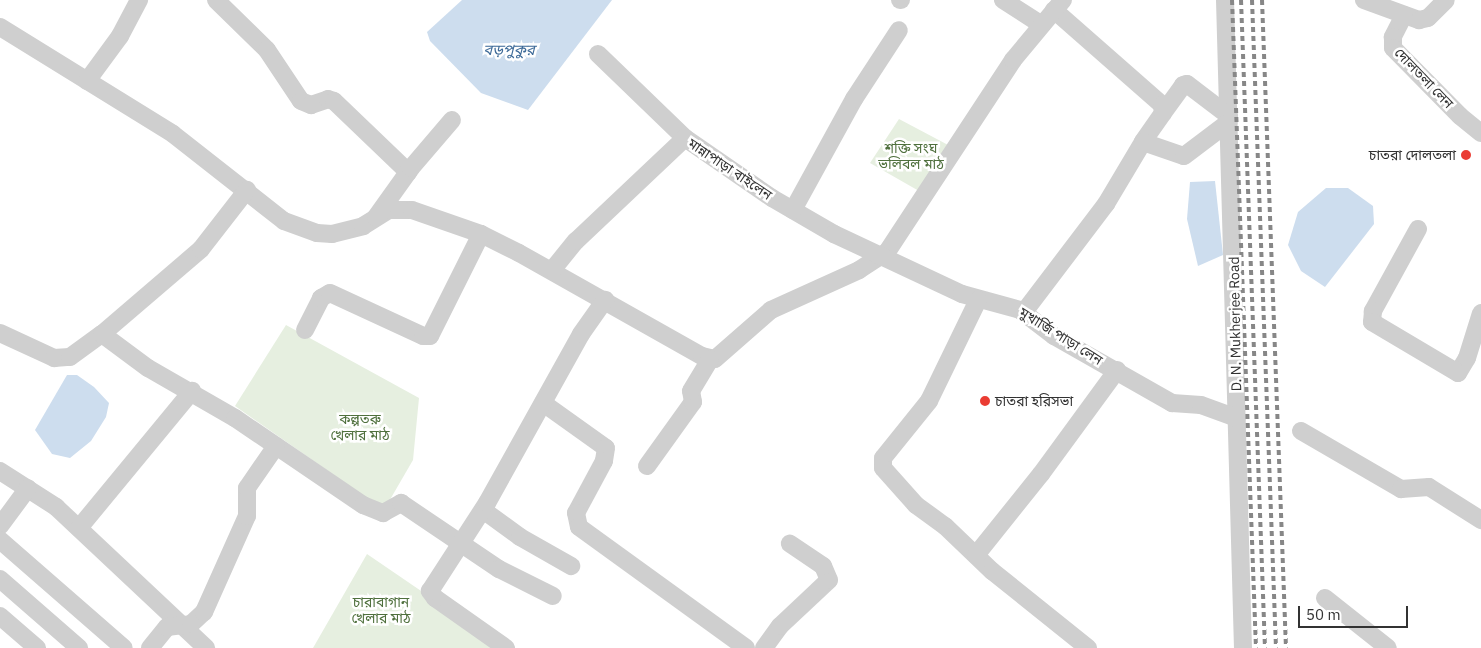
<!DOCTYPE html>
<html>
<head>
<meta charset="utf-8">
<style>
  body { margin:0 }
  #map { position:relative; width:1481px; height:648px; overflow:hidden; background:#fff; font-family:"IBM Plex Sans","Noto Sans Bengali",sans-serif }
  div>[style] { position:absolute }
  .green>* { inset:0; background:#e6efe0 }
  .water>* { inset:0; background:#cdddee }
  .minor>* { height:18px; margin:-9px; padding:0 9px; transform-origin:9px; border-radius:9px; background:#cfcfcf }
  .rail>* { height:4px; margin-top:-2px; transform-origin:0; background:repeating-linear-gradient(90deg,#878787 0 5px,transparent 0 9px) }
  .dots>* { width:14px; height:14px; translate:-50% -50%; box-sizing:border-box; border:2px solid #fff; border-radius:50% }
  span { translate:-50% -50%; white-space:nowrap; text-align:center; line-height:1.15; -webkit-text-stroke:5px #fff; paint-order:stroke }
  .street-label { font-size:14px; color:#323232 }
  .park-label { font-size:14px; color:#4f703d }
  .poi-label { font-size:14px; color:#323232 }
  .right { translate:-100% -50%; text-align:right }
  .left { translate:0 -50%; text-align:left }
  .water-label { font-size:15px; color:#3c6997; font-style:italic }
  .scale { position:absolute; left:1298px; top:606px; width:110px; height:22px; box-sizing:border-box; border:2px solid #323232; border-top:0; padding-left:6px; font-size:15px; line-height:18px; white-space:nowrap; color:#323232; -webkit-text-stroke:4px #fff; paint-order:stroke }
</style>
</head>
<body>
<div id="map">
  <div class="green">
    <i style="clip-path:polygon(899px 119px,950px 146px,926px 195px,870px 163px)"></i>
    <i style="clip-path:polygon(286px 325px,419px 398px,413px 460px,384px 510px,235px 406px)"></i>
    <i style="clip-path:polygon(367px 554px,427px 595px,502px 648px,313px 648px)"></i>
  </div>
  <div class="water">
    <i style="clip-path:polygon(462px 0,612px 0,528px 110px,481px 93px,430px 41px,427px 32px)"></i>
    <i style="clip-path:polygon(1215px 181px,1223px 255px,1198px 266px,1187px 219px,1190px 182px)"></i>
    <i style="clip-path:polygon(1326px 188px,1348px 188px,1373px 206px,1374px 224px,1325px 287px,1301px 271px,1288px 245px,1298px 212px)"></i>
    <i style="clip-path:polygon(67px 375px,77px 375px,94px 387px,109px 403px,106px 417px,91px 441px,70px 458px,52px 454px,35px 430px)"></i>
  </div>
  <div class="minor">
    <i style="left:216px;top:0;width:71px;rotate:44.4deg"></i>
    <i style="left:267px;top:50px;width:61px;rotate:56.3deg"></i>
    <i style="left:301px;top:101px;width:11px;rotate:22deg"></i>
    <i style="left:311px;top:105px;width:18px;rotate:-19deg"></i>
    <i style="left:328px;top:99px;width:6px;rotate:18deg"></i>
    <i style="left:334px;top:101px;width:103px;rotate:43.8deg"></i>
    <i style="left:900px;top:0;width:1px"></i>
    <i style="left:1003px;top:0;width:46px;rotate:32.7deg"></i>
    <i style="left:1225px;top:0;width:648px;rotate:88.41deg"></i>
    <i style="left:1364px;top:0;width:59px;rotate:20deg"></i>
    <i style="left:1419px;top:20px;width:9px;rotate:-13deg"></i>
    <i style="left:1428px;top:18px;width:25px;rotate:-45deg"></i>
    <i style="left:1054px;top:10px;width:144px;rotate:41.3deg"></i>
    <i style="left:1162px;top:105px;width:8px;rotate:83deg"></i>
    <i style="left:1163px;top:113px;width:35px;rotate:125deg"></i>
    <i style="left:1404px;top:15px;width:25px;rotate:117deg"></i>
    <i style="left:1393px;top:37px;width:11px;rotate:90deg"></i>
    <i style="left:1393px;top:48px;width:95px;rotate:45.4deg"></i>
    <i style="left:1460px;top:116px;width:27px;rotate:39deg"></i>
    <i style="left:0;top:27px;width:203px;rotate:31.7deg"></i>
    <i style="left:173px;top:134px;width:141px;rotate:38.1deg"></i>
    <i style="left:284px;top:221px;width:35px;rotate:20deg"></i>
    <i style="left:317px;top:233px;width:15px;rotate:4deg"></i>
    <i style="left:332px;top:234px;width:32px;rotate:-14deg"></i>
    <i style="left:363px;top:226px;width:31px;rotate:-32deg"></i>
    <i style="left:389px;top:210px;width:23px"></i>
    <i style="left:412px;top:210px;width:73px;rotate:19.2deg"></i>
    <i style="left:481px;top:234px;width:42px;rotate:26.6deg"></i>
    <i style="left:519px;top:253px;width:210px;rotate:29.4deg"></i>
    <i style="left:702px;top:356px;width:13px;rotate:13deg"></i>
    <i style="left:715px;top:359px;width:74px;rotate:-41.2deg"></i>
    <i style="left:771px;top:310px;width:97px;rotate:-24.4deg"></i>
    <i style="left:859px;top:270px;width:33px;rotate:-33deg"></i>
    <i style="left:887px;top:252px;width:230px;rotate:-56.7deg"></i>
    <i style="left:1013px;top:60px;width:78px;rotate:-50.2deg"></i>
    <i style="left:598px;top:54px;width:121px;rotate:44deg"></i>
    <i style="left:685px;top:138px;width:106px;rotate:34.6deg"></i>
    <i style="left:772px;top:198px;width:72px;rotate:30.1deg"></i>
    <i style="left:834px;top:234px;width:141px;rotate:25.1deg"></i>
    <i style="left:962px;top:294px;width:60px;rotate:15.4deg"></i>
    <i style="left:1020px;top:310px;width:43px;rotate:37.4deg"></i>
    <i style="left:1054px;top:336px;width:136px;rotate:29.6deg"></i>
    <i style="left:1172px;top:403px;width:29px;rotate:4deg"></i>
    <i style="left:1201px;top:405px;width:38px;rotate:20deg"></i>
    <i style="left:87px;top:81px;width:56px;rotate:-53.7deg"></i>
    <i style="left:120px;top:36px;width:41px;rotate:-62.2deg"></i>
    <i style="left:1163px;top:113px;width:34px;rotate:-54deg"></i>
    <i style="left:1183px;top:85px;width:4px;rotate:-14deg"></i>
    <i style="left:1187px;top:84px;width:53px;rotate:37.3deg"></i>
    <i style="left:793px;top:210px;width:127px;rotate:-61.2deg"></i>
    <i style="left:854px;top:99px;width:82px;rotate:-56.9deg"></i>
    <i style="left:376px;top:217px;width:60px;rotate:-54.5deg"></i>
    <i style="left:411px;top:168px;width:63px;rotate:-49.5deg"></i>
    <i style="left:1418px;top:229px;width:94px;rotate:118.8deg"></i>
    <i style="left:1373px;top:311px;width:11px;rotate:95deg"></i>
    <i style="left:1372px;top:322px;width:100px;rotate:30.7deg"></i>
    <i style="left:1458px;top:373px;width:17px;rotate:-59deg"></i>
    <i style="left:1467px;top:358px;width:47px;rotate:-72.7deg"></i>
    <i style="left:553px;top:269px;width:36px;rotate:-51deg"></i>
    <i style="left:576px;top:241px;width:150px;rotate:-43.4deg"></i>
    <i style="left:978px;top:300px;width:112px;rotate:115.9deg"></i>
    <i style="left:929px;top:401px;width:73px;rotate:128.9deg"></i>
    <i style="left:883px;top:458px;width:10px;rotate:90deg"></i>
    <i style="left:883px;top:468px;width:50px;rotate:48.3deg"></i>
    <i style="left:916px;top:505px;width:36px;rotate:36deg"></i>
    <i style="left:945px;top:526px;width:65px;rotate:43.8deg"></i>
    <i style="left:992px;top:571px;width:123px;rotate:38.7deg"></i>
    <i style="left:1024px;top:312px;width:136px;rotate:-52.8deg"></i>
    <i style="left:1106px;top:204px;width:72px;rotate:-59.2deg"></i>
    <i style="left:1143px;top:142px;width:43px;rotate:18.9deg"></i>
    <i style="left:1184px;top:156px;width:56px;rotate:-37.1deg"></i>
    <i style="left:305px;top:330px;width:36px;rotate:-63deg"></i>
    <i style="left:321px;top:298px;width:10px;rotate:-29deg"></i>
    <i style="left:330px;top:293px;width:102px;rotate:24.8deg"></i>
    <i style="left:423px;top:336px;width:7px"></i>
    <i style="left:430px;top:336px;width:114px;rotate:-63.4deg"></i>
    <i style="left:0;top:333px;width:60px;rotate:24.8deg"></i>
    <i style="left:54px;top:358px;width:16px;rotate:-4deg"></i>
    <i style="left:70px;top:357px;width:39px;rotate:-36deg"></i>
    <i style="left:102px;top:334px;width:130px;rotate:-40.6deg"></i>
    <i style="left:201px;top:249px;width:75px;rotate:-52.1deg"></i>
    <i style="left:102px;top:334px;width:57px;rotate:36.5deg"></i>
    <i style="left:148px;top:368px;width:100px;rotate:29.9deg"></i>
    <i style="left:235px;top:418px;width:155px;rotate:34.2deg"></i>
    <i style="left:363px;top:505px;width:22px;rotate:22deg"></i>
    <i style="left:383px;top:513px;width:21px;rotate:-29deg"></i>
    <i style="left:401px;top:503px;width:118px;rotate:34deg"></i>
    <i style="left:499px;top:569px;width:60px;rotate:26.6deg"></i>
    <i style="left:543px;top:403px;width:77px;rotate:35.5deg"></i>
    <i style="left:606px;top:448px;width:13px;rotate:99deg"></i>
    <i style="left:604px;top:461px;width:59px;rotate:118.3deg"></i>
    <i style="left:576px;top:513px;width:14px;rotate:78deg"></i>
    <i style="left:579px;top:527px;width:206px;rotate:35.9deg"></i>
    <i style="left:1301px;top:431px;width:116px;rotate:30.1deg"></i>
    <i style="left:1401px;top:489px;width:28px;rotate:-4deg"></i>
    <i style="left:1429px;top:487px;width:62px;rotate:32.4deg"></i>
    <i style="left:647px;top:466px;width:79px;rotate:-54.3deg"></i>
    <i style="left:693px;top:402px;width:11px;rotate:-100deg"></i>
    <i style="left:691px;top:391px;width:37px;rotate:-59deg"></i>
    <i style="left:0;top:471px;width:67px;rotate:32.7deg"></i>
    <i style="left:56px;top:507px;width:206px;rotate:43.2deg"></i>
    <i style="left:483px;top:510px;width:46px;rotate:36.1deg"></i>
    <i style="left:520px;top:537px;width:59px;rotate:29.6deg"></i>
    <i style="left:0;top:526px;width:47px;rotate:-53.6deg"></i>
    <i style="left:79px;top:528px;width:178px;rotate:-50.5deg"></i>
    <i style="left:0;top:540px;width:164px;rotate:41.1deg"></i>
    <i style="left:976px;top:555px;width:104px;rotate:-51.3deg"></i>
    <i style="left:1041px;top:474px;width:129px;rotate:-53.8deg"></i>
    <i style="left:0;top:579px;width:105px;rotate:41.1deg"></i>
    <i style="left:1325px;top:598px;width:80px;rotate:38.4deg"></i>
    <i style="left:0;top:616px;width:49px;rotate:40.9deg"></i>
    <i style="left:150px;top:648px;width:27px;rotate:-51deg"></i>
    <i style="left:167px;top:627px;width:24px;rotate:-7deg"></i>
    <i style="left:191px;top:624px;width:18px;rotate:-43deg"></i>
    <i style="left:204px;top:612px;width:105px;rotate:-65.9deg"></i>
    <i style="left:247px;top:516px;width:28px;rotate:-90deg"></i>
    <i style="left:247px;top:488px;width:51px;rotate:-55.4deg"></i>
    <i style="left:506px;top:648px;width:87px;rotate:-144.8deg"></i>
    <i style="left:435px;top:598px;width:9px;rotate:-126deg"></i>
    <i style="left:430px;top:591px;width:105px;rotate:-57.1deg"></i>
    <i style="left:487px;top:503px;width:193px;rotate:-60.9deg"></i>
    <i style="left:581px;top:334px;width:42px;rotate:-54.8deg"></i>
    <i style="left:764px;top:648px;width:27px;rotate:-54deg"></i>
    <i style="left:780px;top:626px;width:67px;rotate:-43.2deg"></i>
    <i style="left:829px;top:580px;width:15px;rotate:-113deg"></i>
    <i style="left:823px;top:566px;width:40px;rotate:-146deg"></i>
  </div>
  <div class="rail">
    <i style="left:1232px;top:0;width:648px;rotate:87.88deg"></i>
    <i style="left:1241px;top:0;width:648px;rotate:87.88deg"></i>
    <i style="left:1252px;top:0;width:648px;rotate:87.88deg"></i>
    <i style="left:1262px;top:0;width:648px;rotate:87.88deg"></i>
  </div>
  <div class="dots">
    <i style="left:1466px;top:155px;background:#ea3c33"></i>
    <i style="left:985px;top:401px;background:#ea3c33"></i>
  </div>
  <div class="street-label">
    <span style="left:1424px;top:78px;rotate:46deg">দোলতলা লেন</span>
    <span style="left:730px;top:169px;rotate:34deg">মান্নাপাড়া বাইলেন</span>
    <span style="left:1235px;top:324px;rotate:-91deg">D. N. Mukherjee Road</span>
    <span style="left:1061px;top:336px;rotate:32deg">মুখার্জি পাড়া লেন</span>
  </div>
  <div class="park-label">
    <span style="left:911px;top:156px">শক্তি সংঘ<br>ভলিবল মাঠ</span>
    <span style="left:360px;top:427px">কল্পতরু<br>খেলার মাঠ</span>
    <span style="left:381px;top:610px">চারাবাগান<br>খেলার মাঠ</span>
  </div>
  <div class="poi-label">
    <span class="right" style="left:1456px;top:155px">চাতরা দোলতলা</span>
    <span class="left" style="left:995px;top:401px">চাতরা হরিসভা</span>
  </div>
  <div class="water-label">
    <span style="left:509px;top:50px">বড়পুকুর</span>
  </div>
  <div class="scale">50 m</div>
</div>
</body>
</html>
